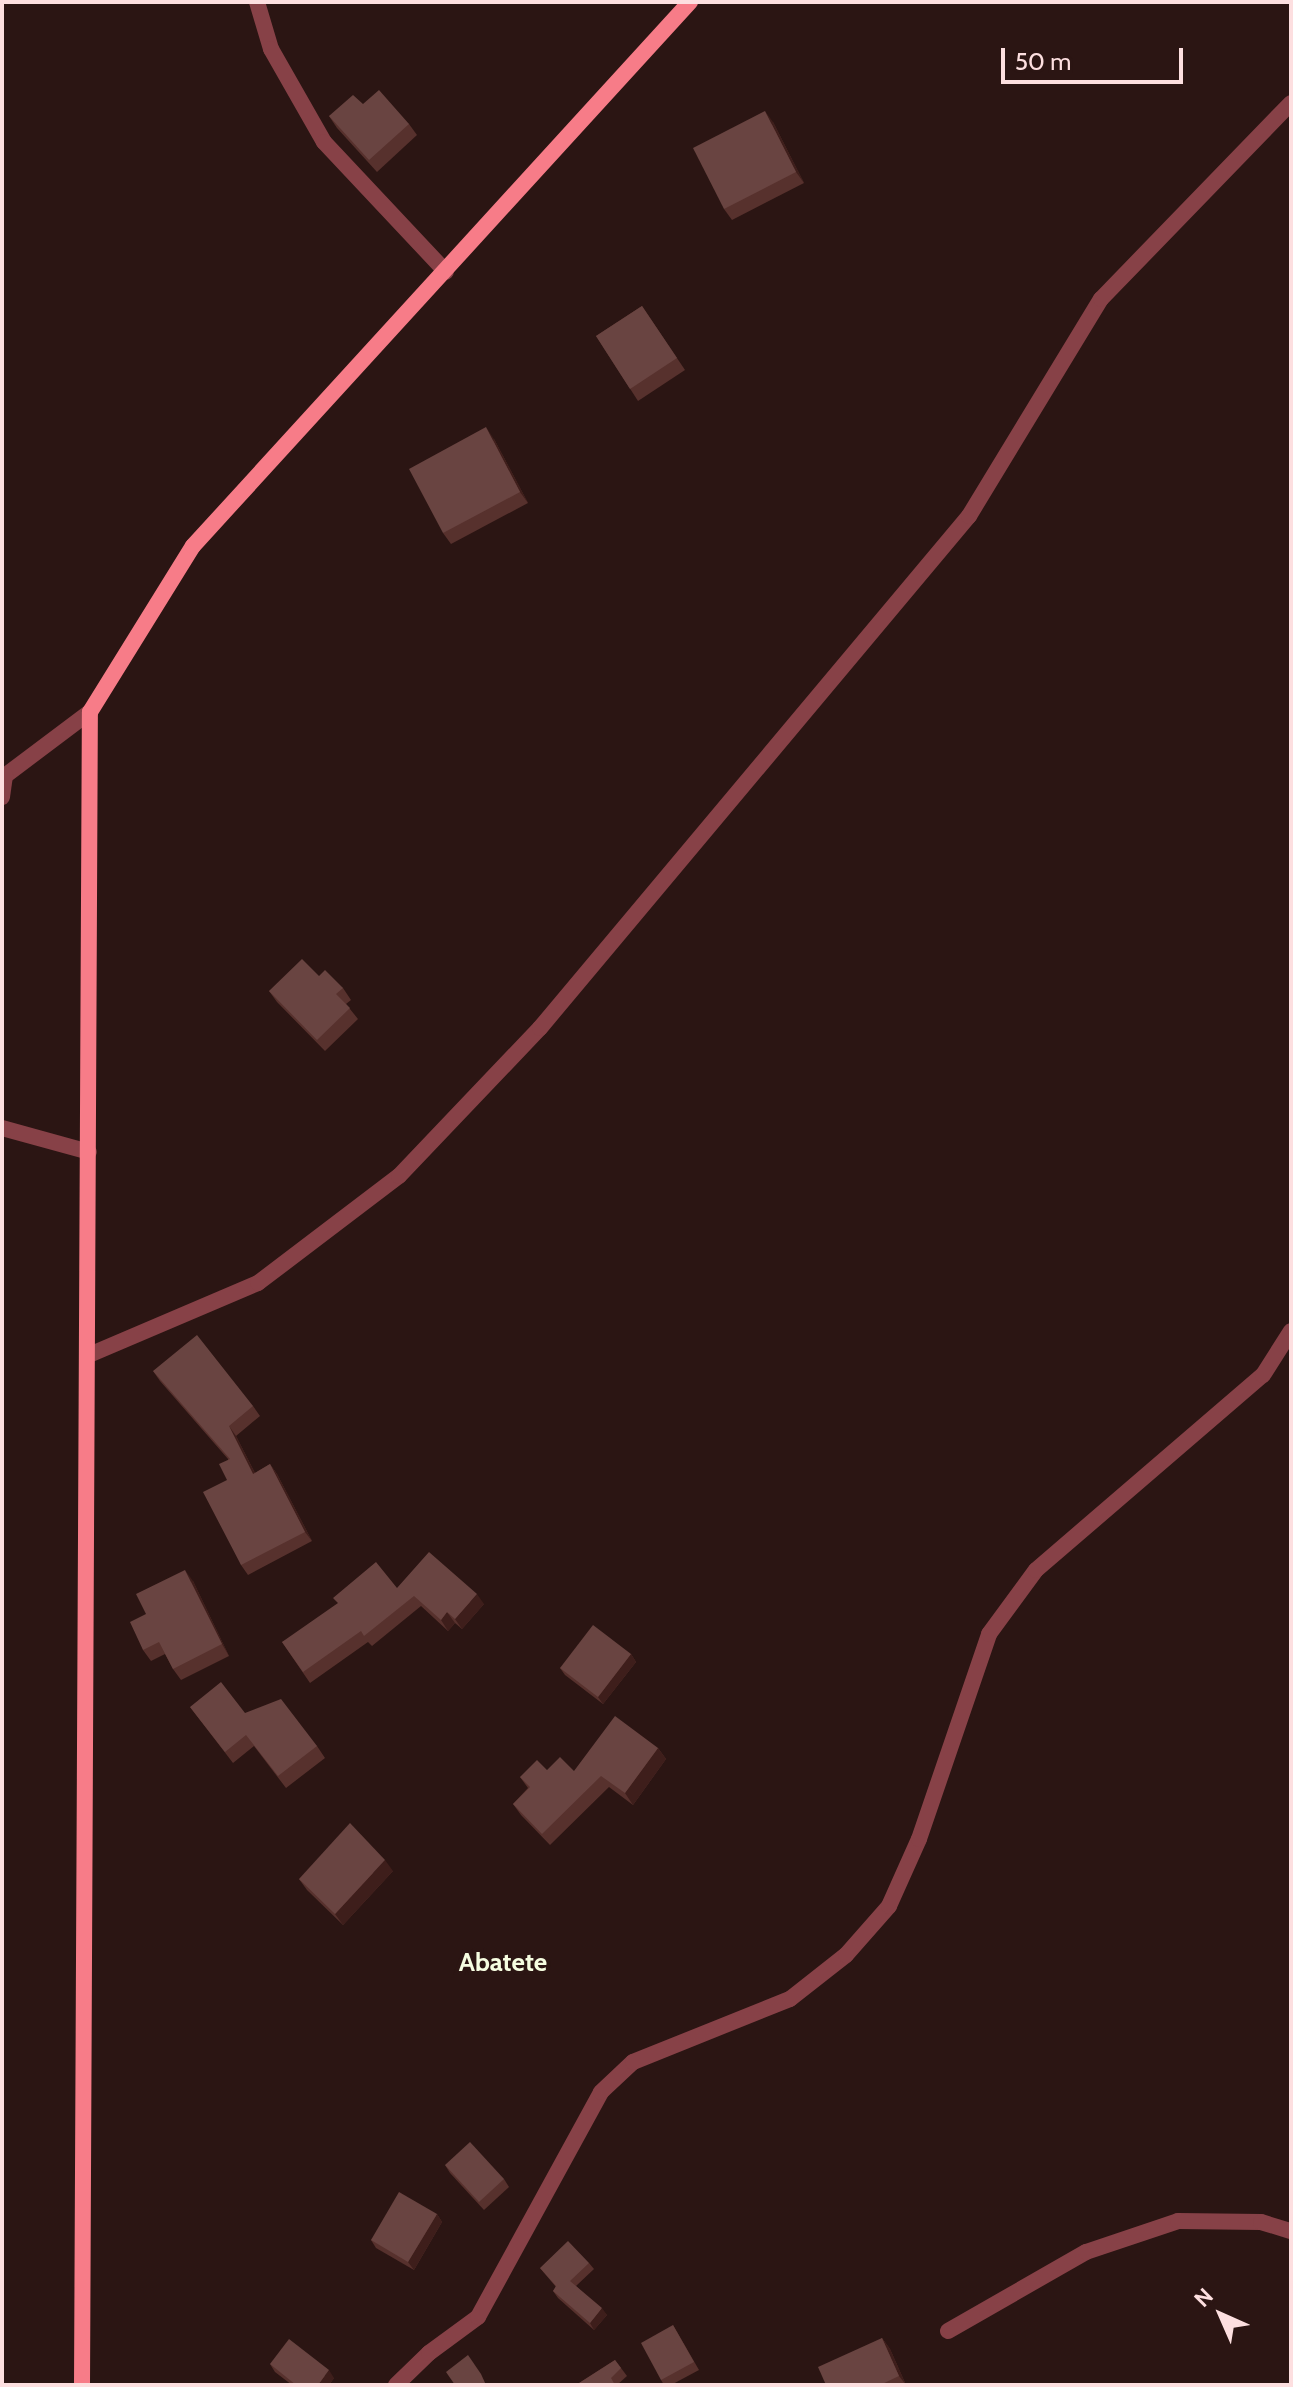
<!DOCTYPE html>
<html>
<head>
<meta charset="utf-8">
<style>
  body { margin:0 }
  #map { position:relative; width:1293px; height:2387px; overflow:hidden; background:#2b1513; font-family:Cabin,sans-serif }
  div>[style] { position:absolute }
  .minor>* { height:16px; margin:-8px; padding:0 8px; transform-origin:8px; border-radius:8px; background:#874147 }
  .secondary>* { height:16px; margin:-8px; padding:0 8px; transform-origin:8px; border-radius:8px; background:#f77c88 }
  .wall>* { inset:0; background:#57312d }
  .shaded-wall>* { inset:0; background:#3e1e1b }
  .building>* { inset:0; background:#694441 }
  span { translate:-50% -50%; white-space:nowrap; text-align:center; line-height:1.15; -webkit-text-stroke:8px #2b1513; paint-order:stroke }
  .quarter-label { font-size:26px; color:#f6fde1; font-weight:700 }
  .frame { position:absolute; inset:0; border:4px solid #fddfe0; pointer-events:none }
  .north { position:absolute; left:1181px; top:2275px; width:80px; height:80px; -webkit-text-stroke:6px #2b1513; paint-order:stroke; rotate:315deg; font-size:22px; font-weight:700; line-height:32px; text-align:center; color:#fddfe0 }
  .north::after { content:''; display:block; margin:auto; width:28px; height:36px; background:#fddfe0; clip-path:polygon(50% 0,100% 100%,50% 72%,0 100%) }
  .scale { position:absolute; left:1001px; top:48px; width:182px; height:36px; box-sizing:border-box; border:4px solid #fddfe0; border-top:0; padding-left:10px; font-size:24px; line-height:28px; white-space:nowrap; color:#fddfe0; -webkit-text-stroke:6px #2b1513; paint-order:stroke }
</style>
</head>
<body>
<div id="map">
  <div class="minor">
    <i style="left:257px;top:2px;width:49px;rotate:73.4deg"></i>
    <i style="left:271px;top:49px;width:107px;rotate:60.3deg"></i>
    <i style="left:324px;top:142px;width:178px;rotate:46.8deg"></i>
    <i style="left:2px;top:778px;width:110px;rotate:-36.9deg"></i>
    <i style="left:2px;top:797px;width:22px;rotate:-82deg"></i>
    <i style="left:2px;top:1128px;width:90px;rotate:15.4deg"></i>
    <i style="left:89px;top:1355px;width:184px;rotate:-23.1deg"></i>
    <i style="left:258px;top:1283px;width:177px;rotate:-37.2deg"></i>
    <i style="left:399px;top:1176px;width:204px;rotate:-46.4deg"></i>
    <i style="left:540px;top:1028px;width:668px;rotate:-50.04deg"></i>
    <i style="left:969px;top:516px;width:254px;rotate:-58.7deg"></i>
    <i style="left:1101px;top:299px;width:273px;rotate:-45.9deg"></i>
    <i style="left:948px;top:2331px;width:159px;rotate:-29.8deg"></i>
    <i style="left:1086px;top:2252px;width:97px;rotate:-18.6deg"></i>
    <i style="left:1178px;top:2221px;width:83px;rotate:0.7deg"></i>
    <i style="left:1261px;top:2222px;width:31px;rotate:17deg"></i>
    <i style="left:396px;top:2385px;width:46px;rotate:-44.1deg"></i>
    <i style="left:429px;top:2353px;width:61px;rotate:-36.3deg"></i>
    <i style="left:478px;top:2317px;width:256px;rotate:-61.3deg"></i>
    <i style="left:601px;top:2092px;width:44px;rotate:-43.2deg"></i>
    <i style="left:633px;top:2062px;width:169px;rotate:-21.9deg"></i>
    <i style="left:790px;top:1999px;width:71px;rotate:-38.2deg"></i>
    <i style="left:846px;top:1955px;width:65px;rotate:-48.7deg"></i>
    <i style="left:889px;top:1906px;width:73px;rotate:-65.9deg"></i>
    <i style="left:919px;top:1839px;width:217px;rotate:-71.1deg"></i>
    <i style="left:989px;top:1634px;width:79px;rotate:-53.7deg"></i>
    <i style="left:1036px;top:1570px;width:299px;rotate:-40.7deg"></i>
    <i style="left:1263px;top:1375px;width:52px;rotate:-57.5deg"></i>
  </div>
  <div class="secondary">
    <i style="left:82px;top:2385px;width:1673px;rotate:-89.73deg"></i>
    <i style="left:90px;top:712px;width:195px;rotate:-58.2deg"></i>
    <i style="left:193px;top:546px;width:737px;rotate:-47.59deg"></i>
  </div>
  <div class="wall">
    <i style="clip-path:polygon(363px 104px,409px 124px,417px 135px,377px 172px,337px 128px,329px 116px)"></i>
    <i style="clip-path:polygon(773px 122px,804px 183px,732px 220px,724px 209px)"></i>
    <i style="clip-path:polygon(642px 306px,685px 370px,638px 401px,596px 336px)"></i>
    <i style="clip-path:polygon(494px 439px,528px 503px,451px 544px,443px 533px)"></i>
    <i style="clip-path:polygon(319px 976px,343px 988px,351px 1000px,346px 1004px,358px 1019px,325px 1051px,277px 1002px,269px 991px)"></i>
    <i style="clip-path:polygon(153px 1371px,253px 1406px,260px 1416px,236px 1436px,255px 1473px,270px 1464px,277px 1474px,312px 1541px,248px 1575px,241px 1565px,227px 1480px,228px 1459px,160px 1381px)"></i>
    <i style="clip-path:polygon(193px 1581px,229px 1656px,181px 1680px,173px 1669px,165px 1654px,151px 1661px,143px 1650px,146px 1614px)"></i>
    <i style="clip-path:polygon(397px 1588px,484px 1604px,462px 1629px,455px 1623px,448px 1631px,421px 1606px,372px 1646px,368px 1642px,310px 1683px,282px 1642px)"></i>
    <i style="clip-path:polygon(631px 1654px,636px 1662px,603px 1704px,565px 1675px,560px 1668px)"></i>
    <i style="clip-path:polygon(190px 1707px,245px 1713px,317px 1746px,325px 1758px,286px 1788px,254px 1746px,233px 1763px)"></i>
    <i style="clip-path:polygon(658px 1748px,666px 1759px,633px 1805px,609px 1787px,550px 1845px,521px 1815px,513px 1804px,528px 1788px,520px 1777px,547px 1770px,574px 1771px)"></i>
    <i style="clip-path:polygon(393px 1871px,343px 1925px,307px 1890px,299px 1879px)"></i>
    <i style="clip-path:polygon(445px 2165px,504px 2179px,509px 2187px,484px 2210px,450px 2173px)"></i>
    <i style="clip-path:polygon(437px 2214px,442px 2222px,414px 2270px,376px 2248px,371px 2240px)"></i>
    <i style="clip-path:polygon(589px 2263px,594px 2269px,576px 2286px,607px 2315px,594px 2330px,558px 2298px,553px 2291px,556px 2287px,540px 2268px)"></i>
    <i style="clip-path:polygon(673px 2325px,699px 2370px,671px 2385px,664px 2385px,661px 2380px)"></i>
    <i style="clip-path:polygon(882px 2338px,890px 2349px,906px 2385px,826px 2385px)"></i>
    <i style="clip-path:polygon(615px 2360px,627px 2376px,617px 2385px,576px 2385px)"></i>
    <i style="clip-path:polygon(270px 2364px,334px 2378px,329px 2385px,292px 2385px,275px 2372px)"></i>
  </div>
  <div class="shaded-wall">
    <i style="clip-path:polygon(765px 111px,773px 122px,804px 183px,796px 172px)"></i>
    <i style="clip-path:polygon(486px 427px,494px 439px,528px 503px,520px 492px)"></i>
    <i style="clip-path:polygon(229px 1426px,236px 1436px,260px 1483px,253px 1474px)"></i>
    <i style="clip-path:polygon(270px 1464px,277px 1474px,312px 1541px,305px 1532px)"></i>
    <i style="clip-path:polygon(185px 1570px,193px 1581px,229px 1656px,222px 1644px)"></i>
    <i style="clip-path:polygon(477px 1594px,484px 1604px,462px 1629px,455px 1619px)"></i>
    <i style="clip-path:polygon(447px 1612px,455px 1623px,448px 1631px,441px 1620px)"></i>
    <i style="clip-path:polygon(631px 1654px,636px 1662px,603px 1704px,598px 1697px)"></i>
    <i style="clip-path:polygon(658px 1748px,666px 1759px,633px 1805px,625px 1793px)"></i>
    <i style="clip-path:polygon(385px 1860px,393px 1871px,343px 1925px,335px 1914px)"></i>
    <i style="clip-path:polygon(437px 2214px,442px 2222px,414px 2270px,408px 2262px)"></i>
    <i style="clip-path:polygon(602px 2308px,607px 2315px,594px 2330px,590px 2323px)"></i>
    <i style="clip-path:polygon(882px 2338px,890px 2349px,906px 2385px,899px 2376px)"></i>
    <i style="clip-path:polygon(329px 2370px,334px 2378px,329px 2385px,318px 2385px)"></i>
  </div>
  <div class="building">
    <i style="clip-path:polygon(379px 90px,409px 124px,369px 160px,329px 116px,353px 95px,363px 104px)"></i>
    <i style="clip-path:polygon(765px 111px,796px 172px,724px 209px,693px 148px)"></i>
    <i style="clip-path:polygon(642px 306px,677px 358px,630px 389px,596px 336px)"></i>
    <i style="clip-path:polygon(486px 427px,520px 492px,443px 533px,409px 469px)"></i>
    <i style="clip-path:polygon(302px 959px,319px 976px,325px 970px,343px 988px,336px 994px,350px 1008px,317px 1040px,269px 991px)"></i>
    <i style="clip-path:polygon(197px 1335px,253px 1406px,229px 1426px,253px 1474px,270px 1464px,305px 1532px,241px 1565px,203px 1492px,227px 1480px,219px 1464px,230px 1459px,153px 1371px)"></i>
    <i style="clip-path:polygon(429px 1552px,477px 1594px,455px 1619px,447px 1612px,441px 1620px,414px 1596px,364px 1636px,361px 1631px,303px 1672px,282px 1642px,338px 1603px,333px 1598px,376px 1562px,397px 1588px)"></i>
    <i style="clip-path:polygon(185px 1570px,222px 1644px,173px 1669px,159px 1642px,143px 1650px,130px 1622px,146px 1614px,136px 1594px)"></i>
    <i style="clip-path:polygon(593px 1625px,631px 1654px,598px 1697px,560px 1668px)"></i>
    <i style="clip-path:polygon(221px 1682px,245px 1713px,281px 1699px,317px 1746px,278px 1776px,246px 1735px,225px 1752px,190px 1707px)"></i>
    <i style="clip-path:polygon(615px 1716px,658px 1748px,625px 1793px,601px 1776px,542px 1834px,513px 1804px,530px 1787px,520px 1777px,537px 1760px,547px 1770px,560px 1757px,574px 1771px)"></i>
    <i style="clip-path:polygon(350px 1823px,385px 1860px,335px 1914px,299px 1879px)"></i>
    <i style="clip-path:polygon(470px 2142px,504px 2179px,479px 2202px,445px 2165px)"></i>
    <i style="clip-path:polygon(399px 2192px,437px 2214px,408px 2262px,371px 2240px)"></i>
    <i style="clip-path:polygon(568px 2241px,589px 2263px,570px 2281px,602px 2308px,590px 2323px,553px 2291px,556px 2286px,540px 2268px)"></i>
    <i style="clip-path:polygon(673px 2325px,694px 2362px,661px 2380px,641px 2343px)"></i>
    <i style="clip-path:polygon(882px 2338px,899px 2376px,880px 2385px,826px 2385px,818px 2367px)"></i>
    <i style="clip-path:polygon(289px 2339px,329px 2370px,318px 2385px,296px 2385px,270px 2364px)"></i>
    <i style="clip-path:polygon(468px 2355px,481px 2374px,486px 2385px,455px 2385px,446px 2372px)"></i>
    <i style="clip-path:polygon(615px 2360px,621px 2368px,611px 2378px,615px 2385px,576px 2385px)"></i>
  </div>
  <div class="quarter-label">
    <span style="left:503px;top:1963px">Abatete</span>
  </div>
  <div class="frame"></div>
  <div class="north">N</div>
  <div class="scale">50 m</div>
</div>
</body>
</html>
